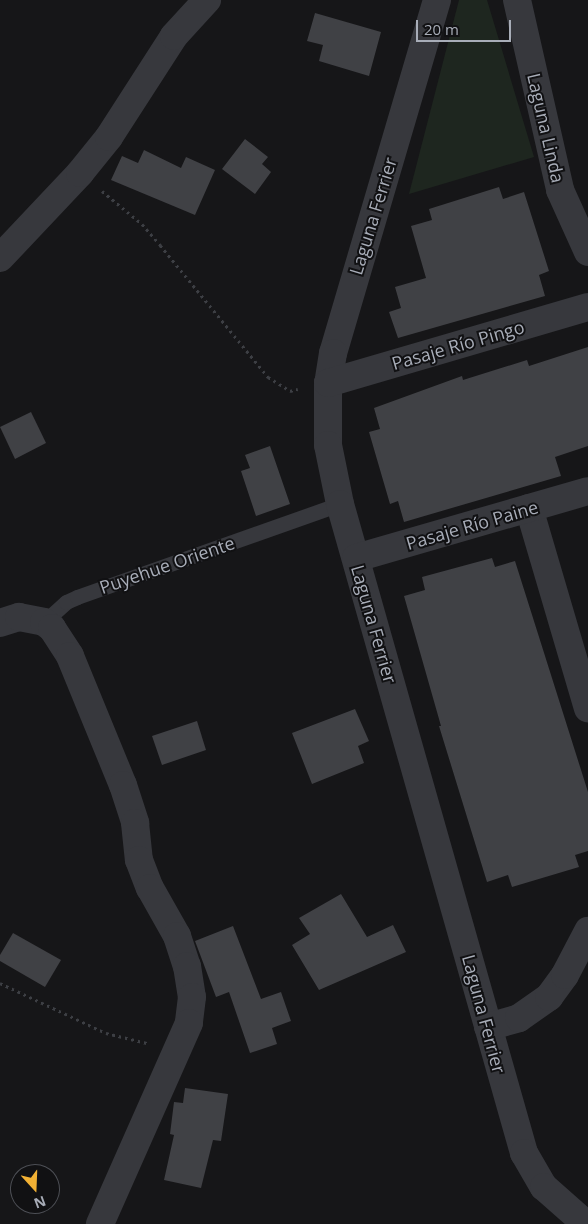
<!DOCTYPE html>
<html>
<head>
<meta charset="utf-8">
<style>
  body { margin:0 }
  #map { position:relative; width:588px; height:1224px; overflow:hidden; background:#161618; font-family:"Open Sans",sans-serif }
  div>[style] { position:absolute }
  .green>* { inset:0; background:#1e261f }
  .building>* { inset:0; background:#404145 }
  .path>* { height:3px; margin-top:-1.5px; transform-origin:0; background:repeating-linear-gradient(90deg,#3d3f44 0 2.5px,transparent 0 6.5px) }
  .service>* { height:15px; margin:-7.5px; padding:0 7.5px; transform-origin:7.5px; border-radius:7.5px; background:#37383d }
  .minor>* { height:28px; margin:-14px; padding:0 14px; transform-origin:14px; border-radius:14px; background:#37383d }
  span { translate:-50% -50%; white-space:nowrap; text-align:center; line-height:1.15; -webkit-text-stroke:4px #111113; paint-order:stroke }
  .street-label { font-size:18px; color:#a8adb8 }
  .north { position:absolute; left:10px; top:1164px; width:50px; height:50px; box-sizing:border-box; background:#111113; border:1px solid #4d4f55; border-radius:50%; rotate:160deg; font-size:14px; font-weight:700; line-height:20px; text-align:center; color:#a8adb8 }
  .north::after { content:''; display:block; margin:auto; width:18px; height:22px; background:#f2b134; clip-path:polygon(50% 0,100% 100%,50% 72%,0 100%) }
  .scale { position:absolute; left:416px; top:20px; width:95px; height:22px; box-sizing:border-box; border:2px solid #a8adb8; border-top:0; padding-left:6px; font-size:15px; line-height:18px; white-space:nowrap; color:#a8adb8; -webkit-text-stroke:4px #111113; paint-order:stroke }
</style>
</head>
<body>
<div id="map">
  <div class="green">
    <i style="clip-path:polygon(459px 0,487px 0,534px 157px,409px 194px)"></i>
  </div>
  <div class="building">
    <i style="clip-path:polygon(315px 13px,381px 32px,369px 76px,319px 61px,323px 45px,307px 41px)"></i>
    <i style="clip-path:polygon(245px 139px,268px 157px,262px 164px,271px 172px,255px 194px,222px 169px)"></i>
    <i style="clip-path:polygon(144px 150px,181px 168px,186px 157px,215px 170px,195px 215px,111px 180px,122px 156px,138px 163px)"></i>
    <i style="clip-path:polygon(499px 187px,503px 199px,524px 192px,549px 271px,539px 275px,545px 296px,398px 338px,389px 312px,401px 308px,395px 287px,426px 278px,411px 226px,432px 220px,429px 209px)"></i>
    <i style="clip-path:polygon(588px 347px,588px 446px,555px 457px,561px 476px,404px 522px,398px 501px,390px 504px,369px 432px,380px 429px,374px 408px,462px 376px,463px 380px,527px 360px,529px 366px)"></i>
    <i style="clip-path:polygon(31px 412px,46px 443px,15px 459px,0 427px)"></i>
    <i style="clip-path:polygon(270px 446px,290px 504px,256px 516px,241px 471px,250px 468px,245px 455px)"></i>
    <i style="clip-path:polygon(492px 558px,495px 567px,515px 561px,588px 792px,588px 851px,575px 855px,579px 867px,512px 887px,508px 875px,487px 882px,439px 726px,441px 726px,404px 596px,425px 590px,422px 577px)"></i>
    <i style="clip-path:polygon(355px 709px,369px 741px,358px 746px,364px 763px,312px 784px,292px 733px)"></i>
    <i style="clip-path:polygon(197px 721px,206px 750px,162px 765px,152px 736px)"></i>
    <i style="clip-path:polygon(341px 894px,367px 937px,393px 925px,406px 952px,319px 990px,292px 945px,310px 934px,299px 918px)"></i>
    <i style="clip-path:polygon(233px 926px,261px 999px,281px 992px,291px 1021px,272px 1028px,277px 1044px,250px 1053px,229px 992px,216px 997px,195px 941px)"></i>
    <i style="clip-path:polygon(13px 933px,61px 960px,45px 987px,0 961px,0 955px)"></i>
    <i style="clip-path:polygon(185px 1088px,228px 1094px,221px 1141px,213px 1140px,201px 1188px,164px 1180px,174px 1135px,170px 1134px,174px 1102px,183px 1103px)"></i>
  </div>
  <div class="path">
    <i style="left:102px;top:191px;width:52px;rotate:39.5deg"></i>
    <i style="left:142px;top:224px;width:28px;rotate:49deg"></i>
    <i style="left:160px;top:245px;width:171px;rotate:50.7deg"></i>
    <i style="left:268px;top:377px;width:26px;rotate:32deg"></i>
    <i style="left:290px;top:391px;width:8px;rotate:-14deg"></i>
    <i style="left:0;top:983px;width:117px;rotate:25.3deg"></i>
    <i style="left:106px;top:1033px;width:42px;rotate:13.7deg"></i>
  </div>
  <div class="service">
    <i style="left:44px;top:622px;width:30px;rotate:-42deg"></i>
    <i style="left:66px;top:602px;width:12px;rotate:-24deg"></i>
    <i style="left:77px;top:597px;width:279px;rotate:-19.5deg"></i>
  </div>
  <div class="minor">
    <i style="left:437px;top:0;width:368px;rotate:106.4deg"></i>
    <i style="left:333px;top:353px;width:30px;rotate:99deg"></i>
    <i style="left:328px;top:383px;width:62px;rotate:90deg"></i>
    <i style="left:328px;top:445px;width:60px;rotate:78.5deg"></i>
    <i style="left:340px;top:504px;width:675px;rotate:74.17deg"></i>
    <i style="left:524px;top:1153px;width:39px;rotate:60deg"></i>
    <i style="left:544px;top:1187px;width:56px;rotate:41.4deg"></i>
    <i style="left:517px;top:0;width:195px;rotate:77.2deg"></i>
    <i style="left:560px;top:190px;width:68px;rotate:65.7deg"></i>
    <i style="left:0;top:258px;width:117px;rotate:-46.7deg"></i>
    <i style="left:80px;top:173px;width:46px;rotate:-51.1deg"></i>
    <i style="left:109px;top:137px;width:120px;rotate:-57.2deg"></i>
    <i style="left:174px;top:36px;width:49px;rotate:-47.5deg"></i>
    <i style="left:328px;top:383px;width:271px;rotate:-16.3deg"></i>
    <i style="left:529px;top:508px;width:209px;rotate:73.6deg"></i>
    <i style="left:356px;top:558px;width:241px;rotate:-16.1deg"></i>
    <i style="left:0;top:623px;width:20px;rotate:-18deg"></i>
    <i style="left:19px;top:617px;width:25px;rotate:11deg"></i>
    <i style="left:44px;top:622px;width:10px;rotate:37deg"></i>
    <i style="left:52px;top:628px;width:33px;rotate:57deg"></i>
    <i style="left:70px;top:656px;width:139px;rotate:67.7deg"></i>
    <i style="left:123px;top:785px;width:40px;rotate:72deg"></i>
    <i style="left:135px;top:823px;width:37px;rotate:84deg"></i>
    <i style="left:139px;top:860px;width:30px;rotate:69deg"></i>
    <i style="left:150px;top:888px;width:55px;rotate:60.6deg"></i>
    <i style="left:177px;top:936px;width:32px;rotate:72deg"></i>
    <i style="left:187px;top:966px;width:31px;rotate:81deg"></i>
    <i style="left:192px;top:997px;width:26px;rotate:97deg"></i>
    <i style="left:189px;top:1023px;width:220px;rotate:113.9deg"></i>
    <i style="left:488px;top:1027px;width:32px;rotate:-16deg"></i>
    <i style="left:519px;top:1018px;width:37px;rotate:-35deg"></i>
    <i style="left:549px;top:997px;width:27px;rotate:-54deg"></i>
    <i style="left:565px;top:975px;width:50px;rotate:-62.4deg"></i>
  </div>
  <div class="street-label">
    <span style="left:546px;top:128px;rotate:77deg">Laguna Linda</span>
    <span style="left:373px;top:216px;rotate:-73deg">Laguna Ferrier</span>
    <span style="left:458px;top:345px;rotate:-16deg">Pasaje Río Pingo</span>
    <span style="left:472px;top:525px;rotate:-16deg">Pasaje Río Paine</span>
    <span style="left:167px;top:565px;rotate:-19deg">Puyehue Oriente</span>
    <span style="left:374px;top:624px;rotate:74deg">Laguna Ferrier</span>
    <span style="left:484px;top:1014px;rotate:75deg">Laguna Ferrier</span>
  </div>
  <div class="north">N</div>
  <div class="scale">20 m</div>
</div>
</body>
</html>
